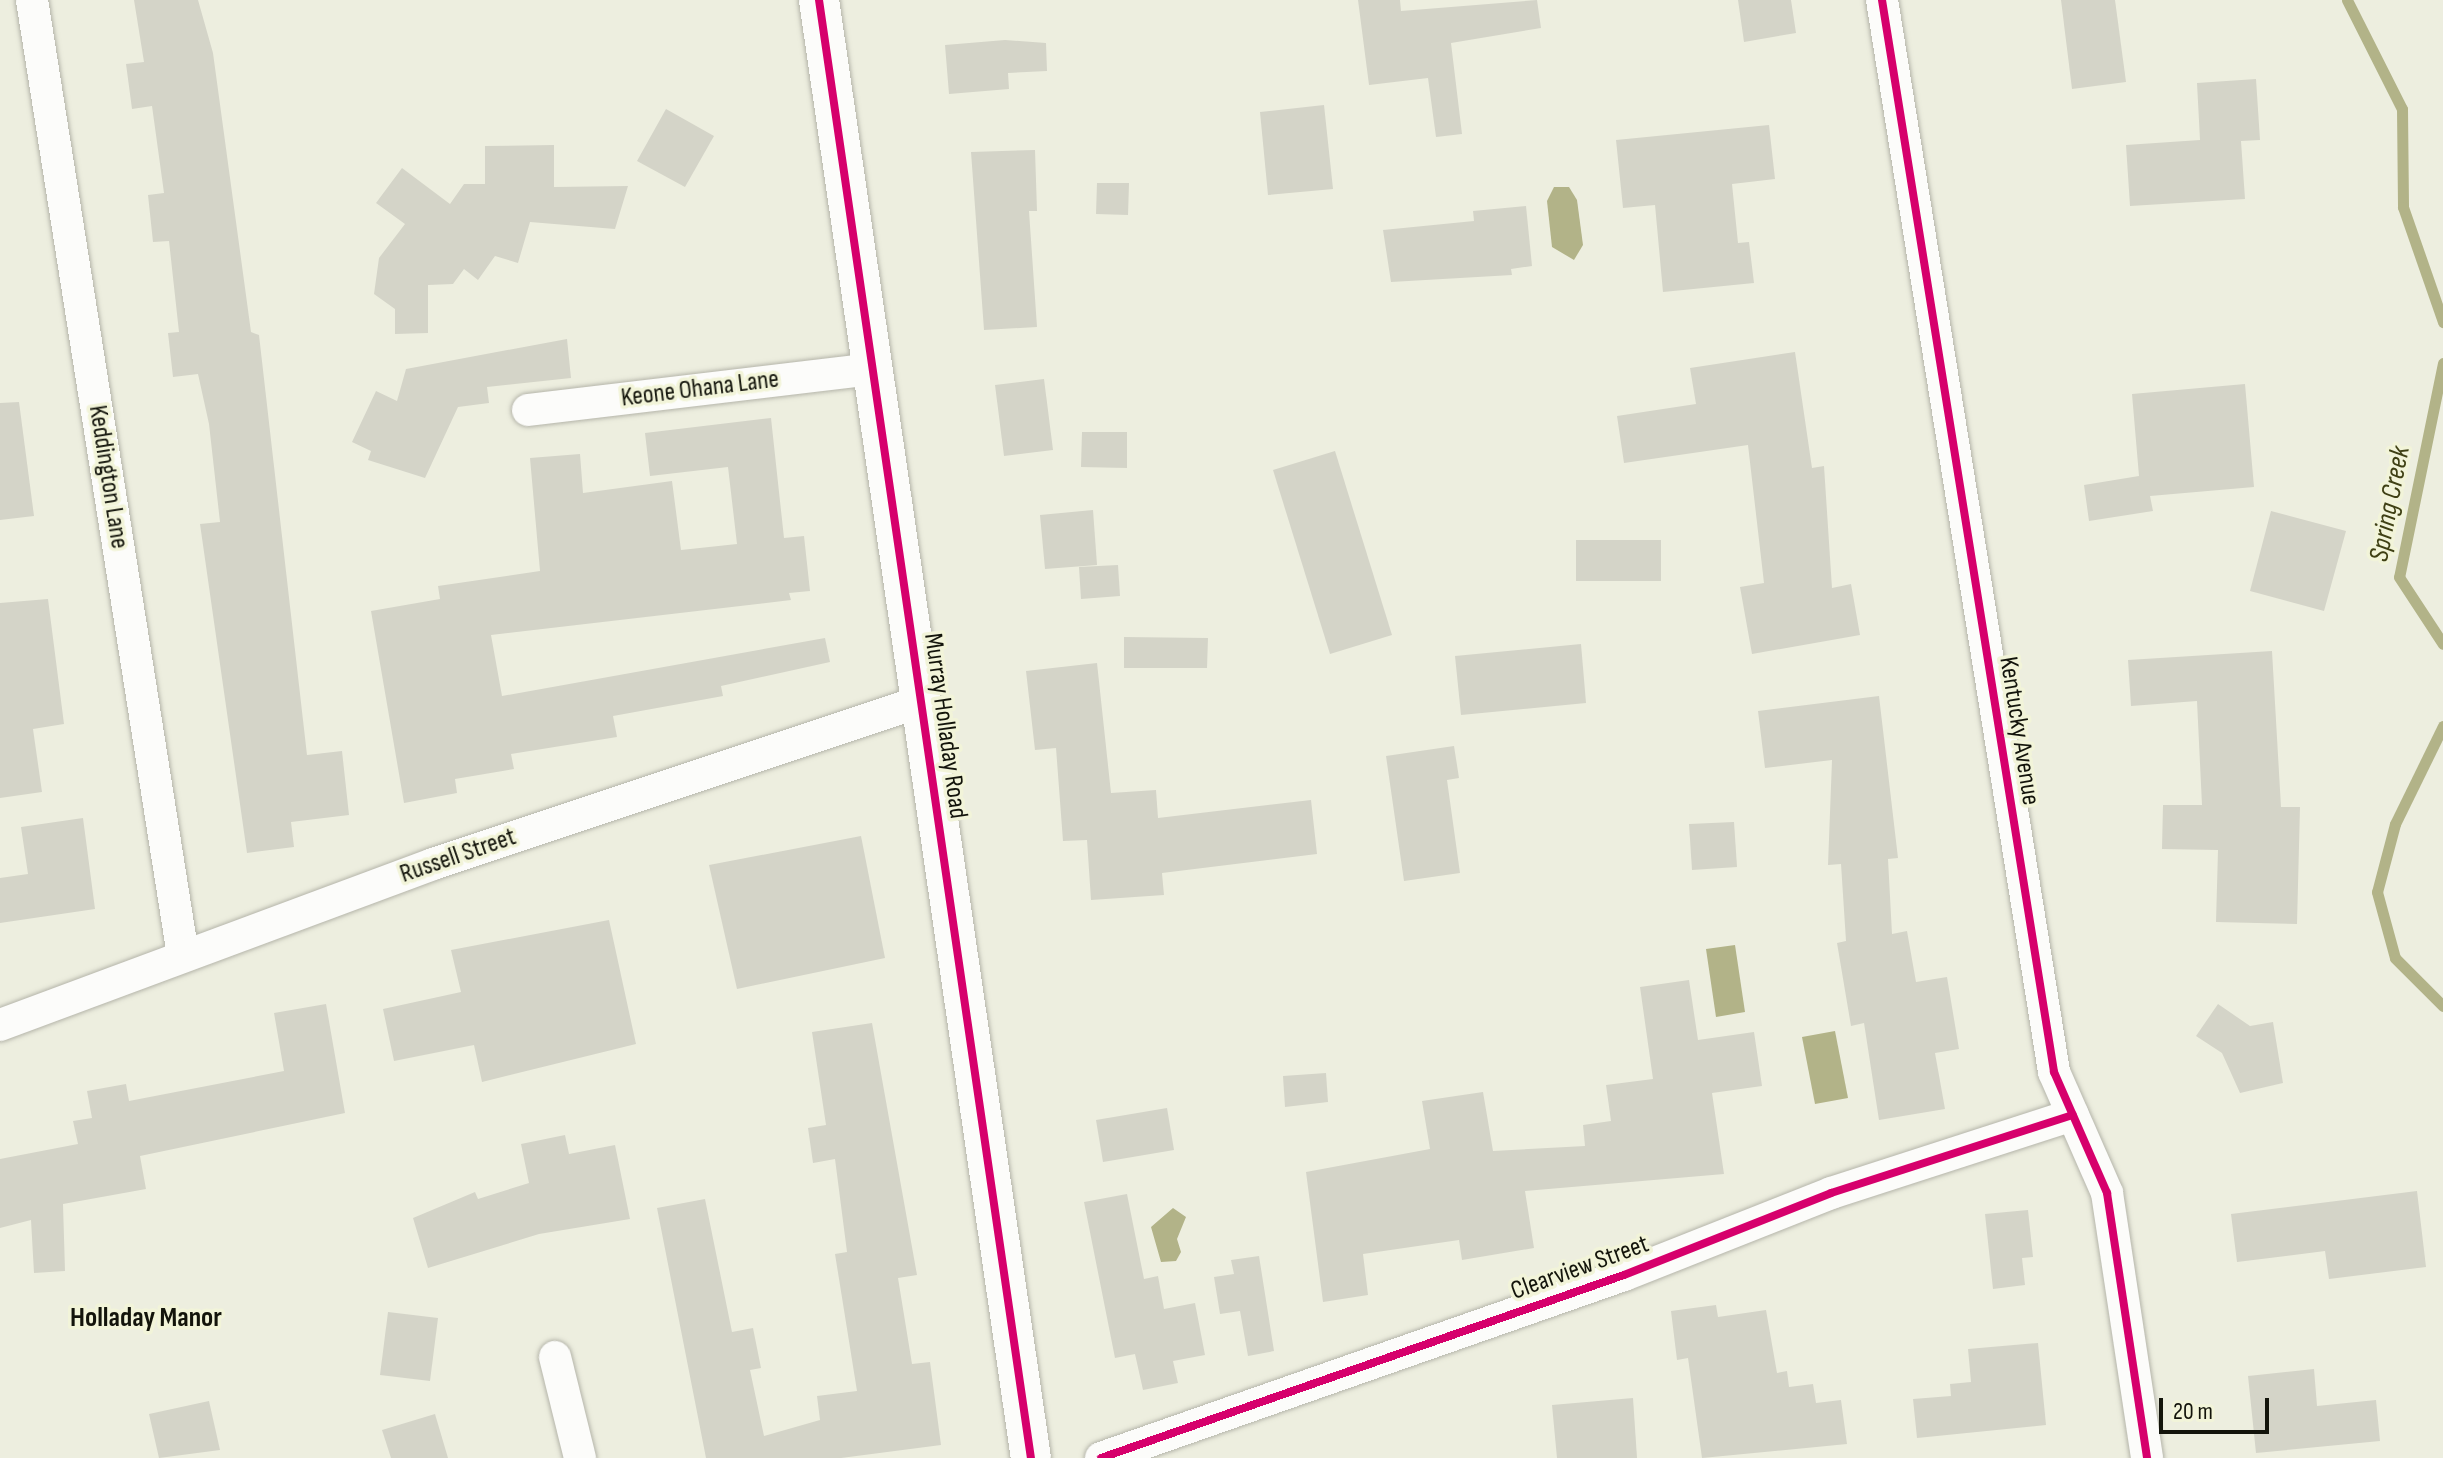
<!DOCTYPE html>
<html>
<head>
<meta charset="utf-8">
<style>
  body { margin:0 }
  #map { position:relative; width:2443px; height:1458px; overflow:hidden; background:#edeedf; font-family:"Sofia Sans Condensed",sans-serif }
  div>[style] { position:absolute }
  .water>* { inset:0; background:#b2b388 }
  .stream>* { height:11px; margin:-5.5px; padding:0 5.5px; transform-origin:5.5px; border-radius:5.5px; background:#b2b388 }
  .building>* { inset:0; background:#d4d4c8 }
  .roads { filter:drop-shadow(0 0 2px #b5b5aa) drop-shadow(0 0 2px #b5b5aa) }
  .minor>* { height:32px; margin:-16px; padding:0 16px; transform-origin:16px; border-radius:16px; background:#fcfcfa }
  .tertiary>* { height:40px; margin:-20px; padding:0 20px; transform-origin:20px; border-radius:20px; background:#fcfcfa }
  .cycleway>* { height:8px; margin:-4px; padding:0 4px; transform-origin:4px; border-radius:4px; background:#d6006c }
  span { translate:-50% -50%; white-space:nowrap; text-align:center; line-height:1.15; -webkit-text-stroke:7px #f2f4d9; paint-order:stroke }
  .street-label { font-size:26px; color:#13140b }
  .water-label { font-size:28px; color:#3f4014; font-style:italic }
  .neighbourhood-label { font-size:28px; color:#13140b; font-weight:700 }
  .scale { position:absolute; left:2159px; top:1398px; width:110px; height:36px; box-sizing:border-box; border:4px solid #13140b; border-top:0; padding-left:10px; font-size:24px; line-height:28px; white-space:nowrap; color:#13140b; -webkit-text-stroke:6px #f2f4d9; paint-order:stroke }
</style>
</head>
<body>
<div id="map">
  <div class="water">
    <i style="clip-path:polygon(1554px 187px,1569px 187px,1577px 200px,1583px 245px,1574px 260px,1552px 247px,1547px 201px)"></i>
    <i style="clip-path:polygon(1735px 945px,1745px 1012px,1716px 1017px,1706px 949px)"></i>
    <i style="clip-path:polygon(1835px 1031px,1848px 1098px,1815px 1104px,1802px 1037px)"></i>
    <i style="clip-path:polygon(1173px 1208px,1186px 1217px,1177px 1239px,1181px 1252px,1176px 1261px,1161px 1262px,1151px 1227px)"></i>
  </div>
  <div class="stream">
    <i style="left:2347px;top:0;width:122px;rotate:63.2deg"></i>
    <i style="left:2402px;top:109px;width:98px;rotate:89.4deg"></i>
    <i style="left:2403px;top:207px;width:122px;rotate:70.8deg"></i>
    <i style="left:2443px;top:363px;width:218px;rotate:101.6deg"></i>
    <i style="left:2399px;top:577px;width:80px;rotate:56.7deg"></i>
    <i style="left:2443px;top:726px;width:109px;rotate:116.1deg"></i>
    <i style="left:2395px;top:824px;width:70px;rotate:104.8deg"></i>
    <i style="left:2377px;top:892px;width:68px;rotate:74.7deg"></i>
    <i style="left:2395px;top:958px;width:68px;rotate:45deg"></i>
  </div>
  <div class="building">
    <i style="clip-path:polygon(134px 0,198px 0,213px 53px,251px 332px,259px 335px,307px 755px,342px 751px,349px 815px,291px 822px,294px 847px,247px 853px,200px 524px,220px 522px,209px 424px,198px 374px,173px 377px,168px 333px,179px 332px,169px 241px,153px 242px,148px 195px,164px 193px,152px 106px,132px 109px,126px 64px,144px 62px)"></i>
    <i style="clip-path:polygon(1358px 0,1400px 0,1401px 11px,1537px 0,1541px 28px,1451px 43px,1462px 134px,1436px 137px,1428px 78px,1369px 85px)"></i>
    <i style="clip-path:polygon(1738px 0,1791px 0,1796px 33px,1744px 42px)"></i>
    <i style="clip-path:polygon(2061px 0,2115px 0,2126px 82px,2072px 89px)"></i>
    <i style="clip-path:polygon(1005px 40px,1046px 43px,1047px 71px,1008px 73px,1009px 89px,949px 94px,945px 45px)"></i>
    <i style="clip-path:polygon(2256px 79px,2260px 140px,2241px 141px,2245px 199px,2130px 206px,2126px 145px,2200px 140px,2197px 83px)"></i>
    <i style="clip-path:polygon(1324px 105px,1333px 189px,1268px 195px,1260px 112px)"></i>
    <i style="clip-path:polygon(666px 109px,714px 136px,685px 187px,637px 161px)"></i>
    <i style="clip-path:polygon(1769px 125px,1775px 179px,1732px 184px,1738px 243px,1749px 242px,1754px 283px,1663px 292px,1655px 205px,1623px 208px,1616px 140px)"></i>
    <i style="clip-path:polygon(554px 145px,554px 187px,628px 186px,615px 229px,530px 222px,518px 263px,495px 256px,478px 280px,464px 269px,453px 284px,428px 285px,428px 333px,395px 334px,395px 309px,374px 294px,379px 258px,405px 224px,376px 203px,402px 168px,450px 204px,464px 184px,485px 184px,485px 146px)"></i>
    <i style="clip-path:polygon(1035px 150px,1037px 211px,1029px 211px,1037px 327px,984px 330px,971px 152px)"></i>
    <i style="clip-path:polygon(1097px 183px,1129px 183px,1128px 215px,1096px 214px)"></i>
    <i style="clip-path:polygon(1526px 206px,1532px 266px,1511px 269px,1512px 275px,1391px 282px,1383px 230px,1474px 221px,1473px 211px)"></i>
    <i style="clip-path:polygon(567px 339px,571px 378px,487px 387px,489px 403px,458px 407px,425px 478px,368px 460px,371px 451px,352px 442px,376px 391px,397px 401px,406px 369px)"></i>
    <i style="clip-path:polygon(1795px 352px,1812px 468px,1824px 466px,1832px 588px,1851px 584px,1860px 635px,1752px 654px,1740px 587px,1764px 583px,1748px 445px,1624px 463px,1617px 416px,1696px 404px,1690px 368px)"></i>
    <i style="clip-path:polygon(1044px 379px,1053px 450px,1004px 456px,995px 385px)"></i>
    <i style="clip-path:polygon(2245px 384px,2254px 487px,2150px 496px,2153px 511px,2089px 521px,2084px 485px,2139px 476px,2132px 394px)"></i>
    <i style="clip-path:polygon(19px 402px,34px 516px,0 520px,0 403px)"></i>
    <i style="clip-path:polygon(771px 418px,784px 538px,804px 536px,810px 591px,789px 593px,791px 600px,491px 635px,502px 696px,825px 638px,830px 662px,721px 686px,723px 696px,613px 716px,617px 737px,511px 754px,514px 769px,455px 779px,457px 793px,404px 803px,371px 611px,440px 599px,438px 586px,540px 571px,530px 458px,580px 454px,583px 493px,672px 481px,681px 550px,737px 544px,728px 467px,650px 476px,645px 433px)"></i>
    <i style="clip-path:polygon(1082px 432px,1127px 432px,1127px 468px,1081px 467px)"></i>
    <i style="clip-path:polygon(1335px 451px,1392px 635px,1330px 654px,1273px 470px)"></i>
    <i style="clip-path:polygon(1093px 510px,1097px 565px,1045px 569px,1040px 515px)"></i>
    <i style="clip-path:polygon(2271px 511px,2346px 531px,2324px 611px,2250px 591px)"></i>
    <i style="clip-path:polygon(1576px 540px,1661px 540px,1661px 581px,1576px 581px)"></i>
    <i style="clip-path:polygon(1118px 565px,1120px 596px,1081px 599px,1079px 567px)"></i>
    <i style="clip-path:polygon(48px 599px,64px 724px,33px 729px,42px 792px,0 798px,0 603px)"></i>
    <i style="clip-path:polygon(1124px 637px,1208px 638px,1207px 668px,1124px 668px)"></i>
    <i style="clip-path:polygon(1581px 644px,1586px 703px,1461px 715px,1455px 656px)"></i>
    <i style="clip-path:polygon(2272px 651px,2281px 807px,2300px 807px,2297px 924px,2216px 922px,2218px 850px,2162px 849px,2163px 805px,2202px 805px,2197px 701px,2131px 706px,2128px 660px)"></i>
    <i style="clip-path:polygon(1097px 663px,1111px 793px,1156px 790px,1158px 818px,1311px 800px,1317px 854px,1162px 873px,1164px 895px,1091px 900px,1087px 840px,1063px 841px,1056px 748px,1035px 750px,1026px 671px)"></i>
    <i style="clip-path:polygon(1879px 696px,1898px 858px,1888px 859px,1892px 934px,1907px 931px,1916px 982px,1947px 977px,1959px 1049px,1935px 1053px,1945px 1109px,1879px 1120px,1864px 1023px,1851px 1026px,1837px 943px,1846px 941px,1841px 864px,1828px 865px,1832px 760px,1765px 768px,1758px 711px)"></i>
    <i style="clip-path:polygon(1454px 746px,1459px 778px,1447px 780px,1460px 873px,1404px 881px,1386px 756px)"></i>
    <i style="clip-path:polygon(83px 818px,95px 909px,0 923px,0 878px,28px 874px,21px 827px)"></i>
    <i style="clip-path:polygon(1734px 822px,1737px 867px,1692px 870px,1689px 824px)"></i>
    <i style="clip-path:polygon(861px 836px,885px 958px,737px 989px,709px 865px)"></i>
    <i style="clip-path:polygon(609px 920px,636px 1044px,482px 1082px,474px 1045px,394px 1061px,383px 1009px,461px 992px,451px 950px)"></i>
    <i style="clip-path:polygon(1689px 980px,1698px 1040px,1754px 1032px,1762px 1086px,1712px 1093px,1724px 1174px,1525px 1191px,1534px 1248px,1462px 1260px,1459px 1240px,1363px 1254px,1368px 1295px,1323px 1302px,1306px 1172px,1430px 1149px,1422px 1101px,1483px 1092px,1493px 1151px,1585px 1146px,1583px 1125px,1611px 1121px,1606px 1085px,1653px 1079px,1640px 987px)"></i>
    <i style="clip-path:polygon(326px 1004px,345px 1113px,140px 1156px,146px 1189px,63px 1204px,65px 1271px,34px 1273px,31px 1220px,0 1228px,0 1159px,78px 1144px,73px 1121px,92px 1118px,87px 1091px,126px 1084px,129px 1101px,284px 1071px,274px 1013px)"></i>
    <i style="clip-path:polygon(2218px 1004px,2250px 1026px,2273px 1022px,2283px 1083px,2240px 1093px,2222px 1053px,2196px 1036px)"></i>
    <i style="clip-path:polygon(872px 1023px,917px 1275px,898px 1278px,912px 1364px,930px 1362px,941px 1445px,841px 1458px,706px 1458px,657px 1208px,705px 1199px,732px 1332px,753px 1328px,761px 1368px,750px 1370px,764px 1436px,820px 1420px,817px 1396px,857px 1391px,835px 1254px,847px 1252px,835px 1159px,813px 1163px,808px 1128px,826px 1125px,812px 1032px)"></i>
    <i style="clip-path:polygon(1326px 1073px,1328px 1102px,1285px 1107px,1283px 1076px)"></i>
    <i style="clip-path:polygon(1167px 1108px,1174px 1150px,1103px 1162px,1096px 1120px)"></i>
    <i style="clip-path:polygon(565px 1135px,569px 1154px,615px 1145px,630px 1219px,539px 1234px,428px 1268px,413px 1218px,475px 1192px,478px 1199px,529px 1183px,521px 1144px)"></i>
    <i style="clip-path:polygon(2417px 1191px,2426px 1267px,2329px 1279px,2325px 1251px,2237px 1262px,2231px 1214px)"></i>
    <i style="clip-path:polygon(1127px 1194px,1144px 1279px,1158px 1276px,1164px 1309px,1195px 1303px,1205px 1355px,1173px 1361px,1178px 1383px,1143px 1390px,1135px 1354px,1115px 1358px,1084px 1202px)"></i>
    <i style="clip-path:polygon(2028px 1210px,2033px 1257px,2022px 1258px,2025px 1285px,1993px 1289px,1985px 1214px)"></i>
    <i style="clip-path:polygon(1259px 1256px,1274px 1351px,1248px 1356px,1240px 1311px,1220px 1314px,1214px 1277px,1234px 1274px,1231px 1260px)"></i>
    <i style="clip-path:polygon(1716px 1305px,1718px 1317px,1766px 1310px,1777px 1373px,1787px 1371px,1789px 1387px,1813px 1384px,1816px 1403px,1841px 1400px,1847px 1444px,1702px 1458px,1688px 1358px,1677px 1360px,1671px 1311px)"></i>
    <i style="clip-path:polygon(388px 1312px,438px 1318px,430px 1381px,380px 1375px)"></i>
    <i style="clip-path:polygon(2038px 1343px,2046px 1425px,1917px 1438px,1913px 1399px,1951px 1396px,1950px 1384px,1971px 1382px,1968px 1349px)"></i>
    <i style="clip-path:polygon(2314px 1369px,2317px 1406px,2376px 1400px,2380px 1441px,2256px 1453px,2248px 1376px)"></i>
    <i style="clip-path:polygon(1633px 1398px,1637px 1458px,1557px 1458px,1552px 1405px)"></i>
    <i style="clip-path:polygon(209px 1401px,220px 1450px,159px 1458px,149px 1414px)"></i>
    <i style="clip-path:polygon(435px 1414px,448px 1458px,391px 1458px,382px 1430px)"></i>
  </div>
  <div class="roads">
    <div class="minor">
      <i style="left:32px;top:0;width:967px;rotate:81.02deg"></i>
      <i style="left:1882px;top:0;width:1086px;rotate:80.88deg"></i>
      <i style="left:2054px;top:1072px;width:132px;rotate:66.3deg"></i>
      <i style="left:2107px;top:1193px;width:268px;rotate:81.4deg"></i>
      <i style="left:528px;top:410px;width:347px;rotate:-6.8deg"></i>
      <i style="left:0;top:1025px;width:462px;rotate:-20.4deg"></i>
      <i style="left:433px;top:864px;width:515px;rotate:-18.43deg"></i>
      <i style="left:555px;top:1357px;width:104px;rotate:76.1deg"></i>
      <i style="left:1101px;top:1458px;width:554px;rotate:-19.29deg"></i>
      <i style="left:1624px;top:1275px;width:223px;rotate:-21.6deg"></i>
      <i style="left:1831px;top:1193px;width:254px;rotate:-17.9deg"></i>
    </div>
    <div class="tertiary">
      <i style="left:819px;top:0;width:1473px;rotate:81.73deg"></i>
    </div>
  </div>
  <div class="cycleway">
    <i style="left:819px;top:0;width:1473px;rotate:81.73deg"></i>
    <i style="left:1882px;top:0;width:1086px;rotate:80.88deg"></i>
    <i style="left:2054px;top:1072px;width:132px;rotate:66.3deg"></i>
    <i style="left:2107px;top:1193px;width:268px;rotate:81.4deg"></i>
    <i style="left:1101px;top:1458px;width:554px;rotate:-19.29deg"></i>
    <i style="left:1624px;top:1275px;width:223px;rotate:-21.6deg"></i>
    <i style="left:1831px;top:1193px;width:254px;rotate:-17.9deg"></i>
  </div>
  <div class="street-label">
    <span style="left:700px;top:389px;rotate:-7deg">Keone Ohana Lane</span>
    <span style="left:108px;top:477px;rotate:81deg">Keddington Lane</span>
    <span style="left:945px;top:726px;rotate:82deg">Murray Holladay Road</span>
    <span style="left:2019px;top:731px;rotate:81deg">Kentucky Avenue</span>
    <span style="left:458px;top:856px;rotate:-19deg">Russell Street</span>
    <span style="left:1580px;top:1268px;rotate:-20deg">Clearview Street</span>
  </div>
  <div class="water-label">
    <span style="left:2390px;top:504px;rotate:-79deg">Spring Creek</span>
  </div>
  <div class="neighbourhood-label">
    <span style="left:146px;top:1318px">Holladay Manor</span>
  </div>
  <div class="scale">20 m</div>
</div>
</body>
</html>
